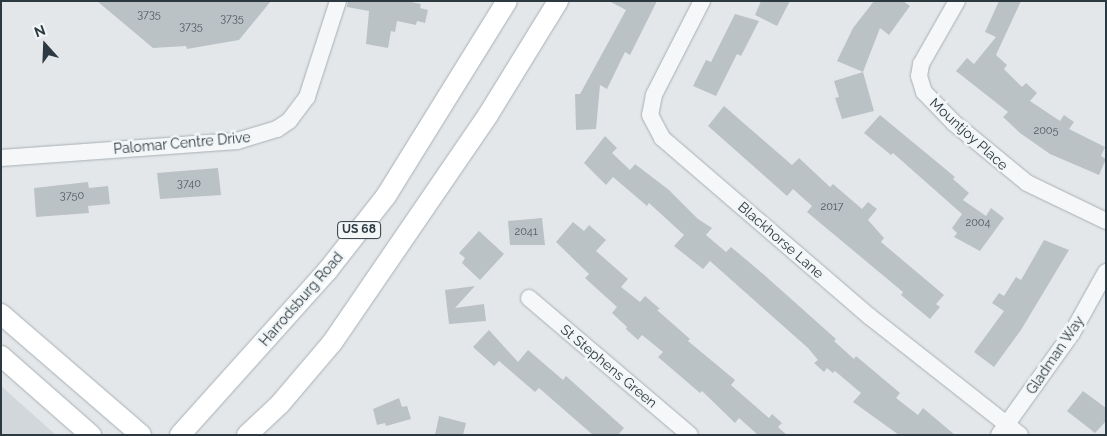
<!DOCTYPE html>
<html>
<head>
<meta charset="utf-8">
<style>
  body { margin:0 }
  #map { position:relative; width:1107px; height:436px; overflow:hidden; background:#e3e7ea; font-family:Raleway,sans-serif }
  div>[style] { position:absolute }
  .built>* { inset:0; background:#d1d7db }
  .building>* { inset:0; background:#bac2c6 }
  .roads { filter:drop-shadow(0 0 1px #a8afb4) drop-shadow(0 0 1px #a8afb4) }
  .minor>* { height:16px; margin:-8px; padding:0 8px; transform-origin:8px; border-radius:8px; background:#f5f7f8 }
  .major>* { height:20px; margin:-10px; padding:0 10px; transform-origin:10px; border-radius:10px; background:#fff }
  span { translate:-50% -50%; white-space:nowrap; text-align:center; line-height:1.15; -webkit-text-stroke:5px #f2f6f7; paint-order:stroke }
  .number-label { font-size:11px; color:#505b62 }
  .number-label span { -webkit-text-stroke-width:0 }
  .shield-label span { padding:1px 4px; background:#f2f6f7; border:1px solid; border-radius:4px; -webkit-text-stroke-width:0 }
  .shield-label { font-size:12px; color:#2c3940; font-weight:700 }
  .street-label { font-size:14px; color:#2c3940 }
  .frame { position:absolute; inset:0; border:2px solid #2c3940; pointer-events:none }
  .north { position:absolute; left:20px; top:20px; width:50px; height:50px; -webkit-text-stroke:4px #f2f6f7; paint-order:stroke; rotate:340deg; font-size:14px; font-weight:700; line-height:20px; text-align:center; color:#2c3940 }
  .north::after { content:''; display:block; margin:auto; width:18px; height:22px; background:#2c3940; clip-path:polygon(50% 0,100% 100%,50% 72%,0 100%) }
</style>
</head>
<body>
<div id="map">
  <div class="built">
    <i style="clip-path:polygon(1px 386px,56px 435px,1px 435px)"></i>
  </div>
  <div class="building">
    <i style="clip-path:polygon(97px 1px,271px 1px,239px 40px,187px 49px,186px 46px,153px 48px)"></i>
    <i style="clip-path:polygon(348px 1px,406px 1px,421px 4px,420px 8px,428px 10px,425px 23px,417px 21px,416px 25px,397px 21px,395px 32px,391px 31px,388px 48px,366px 44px,369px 11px,347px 7px)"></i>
    <i style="clip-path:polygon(609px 1px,657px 1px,630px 55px,625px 52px,607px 89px,600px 85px,596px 129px,576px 130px,575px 94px,580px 94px,626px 10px)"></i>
    <i style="clip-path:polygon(761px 1px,790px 1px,777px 26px,755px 15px)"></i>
    <i style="clip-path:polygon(874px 1px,903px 1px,910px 6px,889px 35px,880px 28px,863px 72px,837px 61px,853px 28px)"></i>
    <i style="clip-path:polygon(999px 1px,1021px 1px,996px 55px,1007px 65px,1004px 69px,1022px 87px,1026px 83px,1037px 93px,1030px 101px,1060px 121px,1064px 115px,1074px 122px,1069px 129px,1105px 147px,1101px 156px,1106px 159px,1099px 175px,1050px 154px,1020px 133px,1003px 117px,1008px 112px,956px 71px,967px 58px,974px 64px,996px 37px,985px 32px)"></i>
    <i style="clip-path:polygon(735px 14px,759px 21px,741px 56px,737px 54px,716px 96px,693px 86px,706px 60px,711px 62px)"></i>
    <i style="clip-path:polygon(863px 72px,874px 111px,842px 119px,835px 98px,839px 97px,834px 81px)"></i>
    <i style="clip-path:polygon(724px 106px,792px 165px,799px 158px,830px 187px,833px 184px,862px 209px,868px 202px,877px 209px,868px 220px,884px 238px,881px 242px,944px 295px,936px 304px,940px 307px,930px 319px,901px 295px,903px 292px,807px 212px,812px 206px,793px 189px,787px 196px,708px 126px)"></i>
    <i style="clip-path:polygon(880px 115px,955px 177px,953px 179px,969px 193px,963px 200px,986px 216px,991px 208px,1004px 218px,980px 251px,954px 237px,957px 233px,952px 228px,962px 214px,893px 153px,891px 155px,864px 133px)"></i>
    <i style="clip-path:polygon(605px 136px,617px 148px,612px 153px,630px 170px,635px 164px,669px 190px,698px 219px,712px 228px,706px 235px,726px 252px,731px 247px,762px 273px,836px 339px,834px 341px,854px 359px,856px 356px,900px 393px,896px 398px,918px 415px,923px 408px,955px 435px,899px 435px,853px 402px,861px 393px,835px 371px,833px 373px,827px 368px,824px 372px,814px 363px,818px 360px,808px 348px,710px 261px,703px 269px,674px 246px,684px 235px,649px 203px,647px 206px,613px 177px,606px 185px,584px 163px)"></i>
    <i style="clip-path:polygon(218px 168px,221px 195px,160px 199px,157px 173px)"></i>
    <i style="clip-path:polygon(88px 182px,89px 188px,108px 186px,110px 204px,88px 206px,89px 213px,36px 217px,34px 188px)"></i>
    <i style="clip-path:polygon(542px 218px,545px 245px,510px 245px,508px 221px)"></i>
    <i style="clip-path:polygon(573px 222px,584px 231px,589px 225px,606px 240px,596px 251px,628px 279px,621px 287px,640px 302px,645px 296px,660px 309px,657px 310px,690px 339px,688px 341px,735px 380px,731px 385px,769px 418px,772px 414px,782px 423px,778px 427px,787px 435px,758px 435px,739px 418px,735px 423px,702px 391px,700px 393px,658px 357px,663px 352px,642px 335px,638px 340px,626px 329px,627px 327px,612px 313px,617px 307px,585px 278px,589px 274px,556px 242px)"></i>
    <i style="clip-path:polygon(479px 231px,504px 254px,480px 280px,462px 263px,465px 258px,459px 253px)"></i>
    <i style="clip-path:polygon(1044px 240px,1069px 250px,1021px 330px,994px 367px,974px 352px,1004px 311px,992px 303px,999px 293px,1004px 296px,1016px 277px,1021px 280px)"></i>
    <i style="clip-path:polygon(475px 286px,455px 308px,484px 304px,486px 321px,449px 324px,445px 290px)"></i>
    <i style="clip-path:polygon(489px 330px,518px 362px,528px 350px,563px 380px,566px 376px,624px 428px,618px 435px,593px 435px,539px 388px,535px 392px,499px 361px,494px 366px,473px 347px)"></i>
    <i style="clip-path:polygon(1083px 391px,1106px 408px,1106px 421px,1095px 433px,1067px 411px)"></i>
    <i style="clip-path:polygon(399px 398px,402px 407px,407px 406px,411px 419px,386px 426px,385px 423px,377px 425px,373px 409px)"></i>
    <i style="clip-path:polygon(439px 416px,466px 423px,463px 435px,435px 435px)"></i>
  </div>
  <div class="roads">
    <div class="minor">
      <i style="left:702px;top:1px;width:106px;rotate:117.1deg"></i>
      <i style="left:654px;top:95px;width:20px;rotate:101deg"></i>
      <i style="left:650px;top:115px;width:26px;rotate:62deg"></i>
      <i style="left:662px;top:138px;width:273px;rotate:40.7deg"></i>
      <i style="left:869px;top:316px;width:192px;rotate:38.2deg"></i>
      <i style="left:957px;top:1px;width:73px;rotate:119.7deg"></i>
      <i style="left:921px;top:64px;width:12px;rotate:99deg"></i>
      <i style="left:919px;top:76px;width:17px;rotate:73deg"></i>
      <i style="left:924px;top:92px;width:43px;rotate:45.9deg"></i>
      <i style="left:954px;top:123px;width:94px;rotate:39.4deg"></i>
      <i style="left:1027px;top:183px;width:88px;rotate:25.7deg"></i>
      <i style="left:1px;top:158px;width:237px;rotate:-4.1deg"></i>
      <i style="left:237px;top:141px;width:42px;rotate:-16.7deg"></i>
      <i style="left:277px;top:129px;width:14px;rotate:-34deg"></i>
      <i style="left:289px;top:121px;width:30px;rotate:-53deg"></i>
      <i style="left:307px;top:97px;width:101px;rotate:-72.1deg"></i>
      <i style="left:529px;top:298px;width:211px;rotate:40.4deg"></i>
      <i style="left:999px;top:435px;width:125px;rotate:-54.4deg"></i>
      <i style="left:1072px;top:333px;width:70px;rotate:-60.9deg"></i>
    </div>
    <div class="major">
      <i style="left:1px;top:314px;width:185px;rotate:40.8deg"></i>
      <i style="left:1px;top:356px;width:120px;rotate:41.3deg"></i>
      <i style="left:180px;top:435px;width:222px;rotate:-48.1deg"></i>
      <i style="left:328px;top:270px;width:94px;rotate:-51.9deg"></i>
      <i style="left:386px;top:196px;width:229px;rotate:-58.2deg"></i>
      <i style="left:247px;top:435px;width:45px;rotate:-43.2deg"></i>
      <i style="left:280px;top:404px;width:80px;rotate:-49.6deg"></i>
      <i style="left:332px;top:343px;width:276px;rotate:-55.6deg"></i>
      <i style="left:488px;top:115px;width:134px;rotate:-58.4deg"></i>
    </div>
  </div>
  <div class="number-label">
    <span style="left:149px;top:15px">3735</span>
    <span style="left:232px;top:19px">3735</span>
    <span style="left:191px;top:27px">3735</span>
    <span style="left:1046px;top:131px">2005</span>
    <span style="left:189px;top:184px">3740</span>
    <span style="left:72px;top:196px">3750</span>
    <span style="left:832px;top:207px">2017</span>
    <span style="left:978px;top:223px">2004</span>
    <span style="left:526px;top:232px">2041</span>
  </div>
  <div class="shield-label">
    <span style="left:359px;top:230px">US 68</span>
  </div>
  <div class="street-label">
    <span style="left:969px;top:134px;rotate:42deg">Mountjoy Place</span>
    <span style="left:182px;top:143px;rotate:-5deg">Palomar Centre Drive</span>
    <span style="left:781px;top:240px;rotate:41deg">Blackhorse Lane</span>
    <span style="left:301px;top:299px;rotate:-49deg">Harrodsburg Road</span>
    <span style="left:1055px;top:355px;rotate:-56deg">Gladman Way</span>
    <span style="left:609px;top:366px;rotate:40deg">St Stephens Green</span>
  </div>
  <div class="frame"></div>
  <div class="north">N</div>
</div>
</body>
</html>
